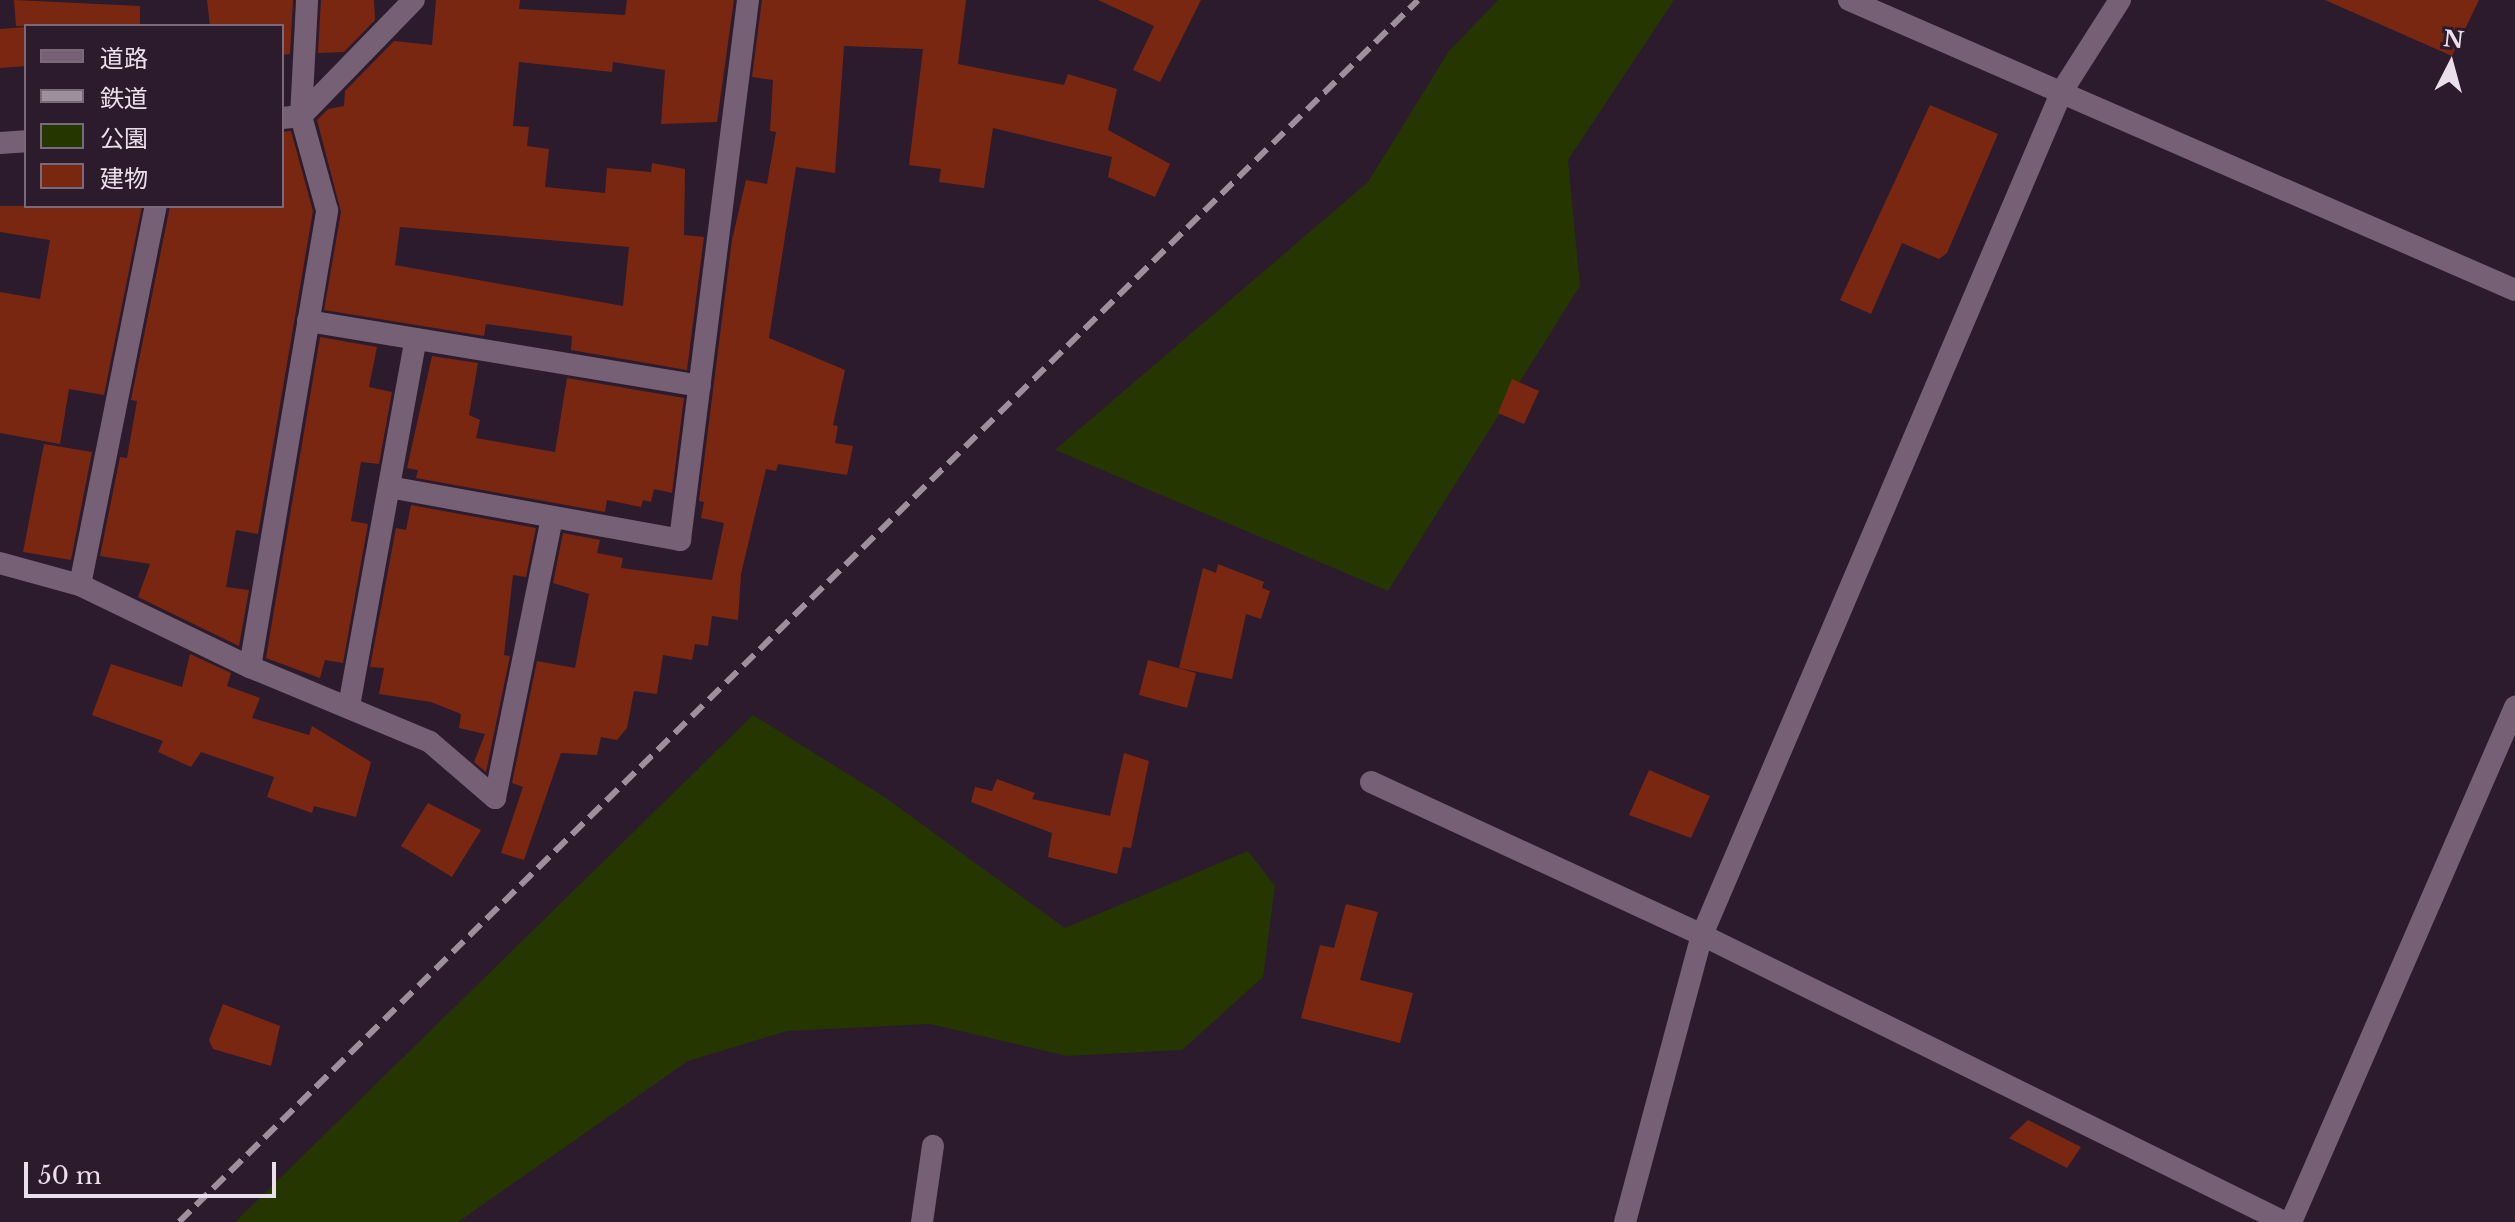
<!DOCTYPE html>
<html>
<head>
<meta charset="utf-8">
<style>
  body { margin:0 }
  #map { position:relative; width:2515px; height:1222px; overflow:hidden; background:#2c1a2d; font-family:"Libre Baskerville","Noto Sans JP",serif }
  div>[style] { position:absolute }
  .green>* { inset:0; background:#253600 }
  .building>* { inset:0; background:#7a2711 }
  .minor>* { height:22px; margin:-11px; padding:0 11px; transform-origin:11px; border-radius:11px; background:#766076 }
  .rail>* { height:6px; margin-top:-3px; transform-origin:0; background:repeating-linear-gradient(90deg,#9e8f9e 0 16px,transparent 0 24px) }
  span { translate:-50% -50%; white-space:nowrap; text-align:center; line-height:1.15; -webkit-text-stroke:8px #2c1a2d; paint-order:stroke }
  .legend { position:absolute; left:24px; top:24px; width:260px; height:184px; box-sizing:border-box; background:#2c1a2d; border:2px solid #796979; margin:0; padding:10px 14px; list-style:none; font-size:24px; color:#ecdfec }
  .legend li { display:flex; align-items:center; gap:16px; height:40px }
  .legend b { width:40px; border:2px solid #796979 }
  .north { position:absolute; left:2411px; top:24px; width:80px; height:80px; -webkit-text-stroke:6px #2c1a2d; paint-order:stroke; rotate:6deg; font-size:22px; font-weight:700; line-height:32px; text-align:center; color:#ecdfec }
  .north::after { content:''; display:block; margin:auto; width:28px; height:36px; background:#ecdfec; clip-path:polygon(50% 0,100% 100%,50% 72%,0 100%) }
  .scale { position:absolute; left:24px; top:1162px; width:252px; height:36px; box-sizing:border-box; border:4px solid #ecdfec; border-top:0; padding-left:10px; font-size:24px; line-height:28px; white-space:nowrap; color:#ecdfec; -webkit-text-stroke:6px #2c1a2d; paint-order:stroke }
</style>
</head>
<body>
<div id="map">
  <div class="green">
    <i style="clip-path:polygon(1498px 0,1674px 0,1568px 160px,1580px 286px,1388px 591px,1055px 450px,1368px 182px,1449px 51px)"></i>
    <i style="clip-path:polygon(753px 715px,883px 796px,1065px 928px,1248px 851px,1275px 886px,1263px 977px,1182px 1050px,1067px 1056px,930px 1024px,787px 1031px,688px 1061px,458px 1222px,235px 1222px)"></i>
  </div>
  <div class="building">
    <i style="clip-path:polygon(14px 0,140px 6px,140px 26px,16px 26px)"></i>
    <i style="clip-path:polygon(207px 0,293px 0,290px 54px,282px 55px,282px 26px,210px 26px)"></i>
    <i style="clip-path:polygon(321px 0,374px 0,375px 20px,344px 52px,318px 53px)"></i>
    <i style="clip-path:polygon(evenodd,436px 0,520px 0,519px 9px,625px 15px,627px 0,734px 0,717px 122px,661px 124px,665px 70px,613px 62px,612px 72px,519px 62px,513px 126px,529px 127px,527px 146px,549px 149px,545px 187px,605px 193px,607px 168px,651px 172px,652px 163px,685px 169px,684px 235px,704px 237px,687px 370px,571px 350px,572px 336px,486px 324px,484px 336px,324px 310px,341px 212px,317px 120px,328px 109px,344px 106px,345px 91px,394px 41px,432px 45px,436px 0,400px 227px,629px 247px,623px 306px,395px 265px,400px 227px)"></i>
    <i style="clip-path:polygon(762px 0,966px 0,958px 64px,1064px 85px,1068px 74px,1117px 89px,1108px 130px,1170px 164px,1155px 197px,1108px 177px,1112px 157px,993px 128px,984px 188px,939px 182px,941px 169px,909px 165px,923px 49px,844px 46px,835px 173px,796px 167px,769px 338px,845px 370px,833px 425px,838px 426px,835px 443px,853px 446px,847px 475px,778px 464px,776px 471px,766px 469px,741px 574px,738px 620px,712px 616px,708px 646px,695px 644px,692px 660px,663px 655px,657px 694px,634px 691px,627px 728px,617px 740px,601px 737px,597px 755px,561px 753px,524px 860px,501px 853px,523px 787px,512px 783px,537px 661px,575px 668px,589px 594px,553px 583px,563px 533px,600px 540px,597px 553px,623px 558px,621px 568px,712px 580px,724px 523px,701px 518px,704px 502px,699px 501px,732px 240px,746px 180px,767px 184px,776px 132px,770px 131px,773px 80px,752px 77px)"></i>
    <i style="clip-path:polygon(1098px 0,1201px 0,1160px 82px,1133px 70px,1154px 26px)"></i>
    <i style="clip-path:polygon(2325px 0,2479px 0,2452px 56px)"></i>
    <i style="clip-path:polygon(26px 27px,26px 66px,0 68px,0 29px)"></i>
    <i style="clip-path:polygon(1930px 105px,1998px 134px,1947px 253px,1939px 259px,1902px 243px,1871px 314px,1840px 300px)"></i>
    <i style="clip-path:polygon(291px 131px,313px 211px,258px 534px,236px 530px,226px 587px,249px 590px,239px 646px,138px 597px,150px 564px,100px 556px,120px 457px,127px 458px,137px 401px,131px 400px,170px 206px,282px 206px,282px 132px)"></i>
    <i style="clip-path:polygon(0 206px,142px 206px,104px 395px,69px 389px,60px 444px,0 433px,0 292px,40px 299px,50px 240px,0 232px)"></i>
    <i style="clip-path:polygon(320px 337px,377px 347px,369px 387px,392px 392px,379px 464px,361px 462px,351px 521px,368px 524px,343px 663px,325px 660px,320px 678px,266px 658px)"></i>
    <i style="clip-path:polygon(432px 356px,478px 363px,469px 415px,480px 420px,476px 438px,555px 452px,567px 378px,684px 398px,672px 493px,654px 489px,651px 502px,643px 500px,641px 507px,607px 500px,605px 512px,416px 478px,418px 470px,407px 468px)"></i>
    <i style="clip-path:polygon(1512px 379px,1539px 391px,1524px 424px,1498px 413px)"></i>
    <i style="clip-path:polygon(44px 444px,92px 452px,71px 560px,23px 552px)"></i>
    <i style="clip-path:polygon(411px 505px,536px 528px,526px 577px,513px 575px,504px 655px,510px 656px,486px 772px,474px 762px,485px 734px,459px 728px,461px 714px,431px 702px,379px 694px,384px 668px,370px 667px,396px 528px,406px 530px)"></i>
    <i style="clip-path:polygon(1218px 564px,1264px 582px,1262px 588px,1270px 591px,1261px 619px,1246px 614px,1232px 679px,1179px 668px,1203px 568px,1216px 573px)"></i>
    <i style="clip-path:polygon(190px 654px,231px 673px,227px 686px,260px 698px,252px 718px,309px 735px,312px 726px,371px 762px,356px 817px,314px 806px,312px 813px,267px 797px,274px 777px,201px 752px,191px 767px,158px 752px,163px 741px,92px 715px,111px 664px,182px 687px)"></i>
    <i style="clip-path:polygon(1148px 660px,1196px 673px,1187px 708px,1139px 695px)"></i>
    <i style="clip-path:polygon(1124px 753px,1149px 761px,1131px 848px,1123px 847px,1117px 874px,1048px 857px,1052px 833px,971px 802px,975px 787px,992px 791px,997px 779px,1035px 793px,1032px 799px,1110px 816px)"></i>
    <i style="clip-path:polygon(1649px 770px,1710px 796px,1691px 838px,1629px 815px)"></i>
    <i style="clip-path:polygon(428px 803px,481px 830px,452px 877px,401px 846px)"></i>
    <i style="clip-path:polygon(1346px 904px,1378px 912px,1360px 980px,1413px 993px,1400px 1043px,1301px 1018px,1320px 945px,1334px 948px)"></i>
    <i style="clip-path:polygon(223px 1004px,280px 1026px,271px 1066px,213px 1049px,209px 1040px)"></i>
    <i style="clip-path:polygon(2028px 1120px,2081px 1147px,2067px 1168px,2009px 1138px)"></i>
  </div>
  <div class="minor">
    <i style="left:1849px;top:0;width:726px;rotate:23.53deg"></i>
    <i style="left:282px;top:118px;width:19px;rotate:-6deg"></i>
    <i style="left:301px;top:116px;width:162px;rotate:-45.8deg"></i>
    <i style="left:0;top:143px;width:26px;rotate:-4deg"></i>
    <i style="left:308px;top:321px;width:397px;rotate:9.4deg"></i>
    <i style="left:389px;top:487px;width:296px;rotate:10.3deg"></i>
    <i style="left:680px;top:540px;width:544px;rotate:-82.82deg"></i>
    <i style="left:0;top:563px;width:83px;rotate:15.4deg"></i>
    <i style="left:80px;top:585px;width:189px;rotate:25.8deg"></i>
    <i style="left:250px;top:667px;width:195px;rotate:22.6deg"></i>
    <i style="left:430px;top:742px;width:86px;rotate:40.7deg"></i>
    <i style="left:495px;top:798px;width:286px;rotate:-78.5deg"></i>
    <i style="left:80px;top:585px;width:387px;rotate:-78.7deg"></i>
    <i style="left:250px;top:667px;width:463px;rotate:-80.4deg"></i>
    <i style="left:327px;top:210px;width:98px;rotate:-105.5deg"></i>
    <i style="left:301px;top:116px;width:116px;rotate:-87deg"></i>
    <i style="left:349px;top:706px;width:373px;rotate:-79.7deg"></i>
    <i style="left:1371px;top:782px;width:365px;rotate:24.8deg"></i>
    <i style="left:1702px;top:935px;width:649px;rotate:26.25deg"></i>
    <i style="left:922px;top:1222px;width:77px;rotate:-81.8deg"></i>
    <i style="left:1625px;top:1222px;width:297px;rotate:-75deg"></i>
    <i style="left:1702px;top:935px;width:918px;rotate:-66.9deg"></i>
    <i style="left:2062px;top:91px;width:108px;rotate:-57.5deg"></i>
    <i style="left:2291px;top:1222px;width:562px;rotate:-66.49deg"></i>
  </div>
  <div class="rail">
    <i style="left:179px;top:1222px;width:1740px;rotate:-44.6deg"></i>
  </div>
  <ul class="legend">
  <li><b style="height:10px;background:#766076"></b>道路</li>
  <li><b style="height:10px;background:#9e8f9e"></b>鉄道</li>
  <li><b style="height:22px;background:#253600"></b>公園</li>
  <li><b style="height:22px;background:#7a2711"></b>建物</li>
  </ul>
  <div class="north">N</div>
  <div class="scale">50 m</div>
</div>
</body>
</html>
